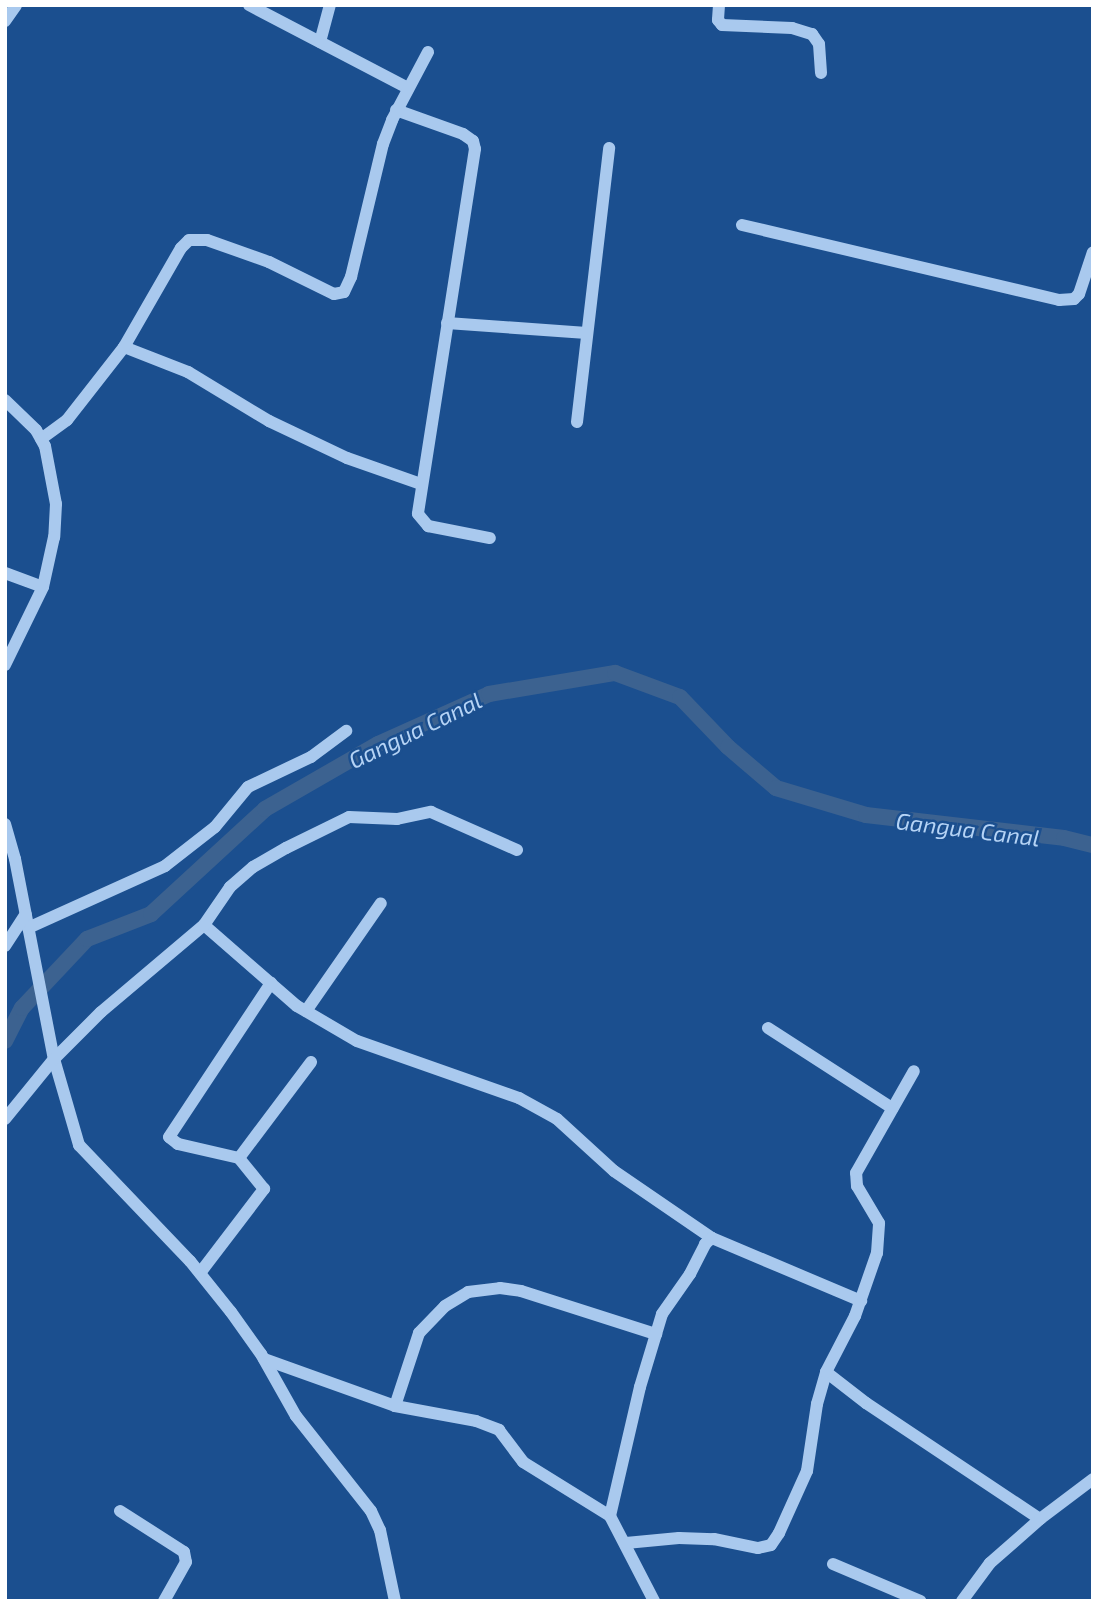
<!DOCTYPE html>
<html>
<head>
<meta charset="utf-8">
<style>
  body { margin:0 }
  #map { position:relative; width:1098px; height:1606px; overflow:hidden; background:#1b4f8f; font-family:"Exo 2",sans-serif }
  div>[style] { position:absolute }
  .canal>* { height:16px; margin:-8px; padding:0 8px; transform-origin:8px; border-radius:8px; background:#3c6290 }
  .minor>* { height:12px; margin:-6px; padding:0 6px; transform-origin:6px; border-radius:6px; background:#a9c9ee }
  span { translate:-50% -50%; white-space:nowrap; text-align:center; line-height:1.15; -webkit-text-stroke:5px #1b4f8f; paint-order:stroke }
  .water-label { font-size:23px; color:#b5d3f5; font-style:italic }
  .frame { position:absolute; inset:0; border:7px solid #fff; pointer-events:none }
</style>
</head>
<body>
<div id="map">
  <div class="canal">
    <i style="left:5px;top:1041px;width:37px;rotate:-63deg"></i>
    <i style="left:22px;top:1008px;width:95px;rotate:-46.7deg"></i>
    <i style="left:87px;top:939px;width:69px;rotate:-21.3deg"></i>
    <i style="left:151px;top:914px;width:155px;rotate:-42.6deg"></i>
    <i style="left:265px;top:809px;width:130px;rotate:-29.9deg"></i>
    <i style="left:378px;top:744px;width:122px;rotate:-24.2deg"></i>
    <i style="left:489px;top:694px;width:128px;rotate:-9.5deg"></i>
    <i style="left:615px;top:673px;width:69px;rotate:20.3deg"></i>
    <i style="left:680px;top:697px;width:69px;rotate:46.2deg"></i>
    <i style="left:728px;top:747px;width:63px;rotate:40.5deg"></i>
    <i style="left:776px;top:788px;width:94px;rotate:16.7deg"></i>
    <i style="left:866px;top:815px;width:199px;rotate:6.6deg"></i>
    <i style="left:1064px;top:838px;width:30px;rotate:14deg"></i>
  </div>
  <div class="minor">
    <i style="left:249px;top:5px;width:179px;rotate:27.6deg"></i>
    <i style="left:719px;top:5px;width:15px;rotate:94deg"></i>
    <i style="left:718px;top:20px;width:6px;rotate:51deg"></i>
    <i style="left:722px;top:25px;width:70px;rotate:2.5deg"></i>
    <i style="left:792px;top:28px;width:21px;rotate:17deg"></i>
    <i style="left:812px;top:34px;width:12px;rotate:55deg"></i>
    <i style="left:819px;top:44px;width:29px;rotate:86deg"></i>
    <i style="left:5px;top:21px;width:19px;rotate:-55deg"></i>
    <i style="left:320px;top:42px;width:38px;rotate:-75deg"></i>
    <i style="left:396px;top:110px;width:71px;rotate:19.7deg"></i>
    <i style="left:463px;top:134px;width:12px;rotate:35deg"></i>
    <i style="left:473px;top:141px;width:8px;rotate:76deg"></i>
    <i style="left:475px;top:149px;width:369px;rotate:98.9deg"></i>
    <i style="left:418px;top:514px;width:16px;rotate:50deg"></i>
    <i style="left:428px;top:526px;width:63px;rotate:11deg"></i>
    <i style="left:742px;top:225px;width:326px;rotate:13.3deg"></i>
    <i style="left:1059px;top:300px;width:15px;rotate:-4deg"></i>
    <i style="left:1074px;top:299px;width:7px;rotate:-45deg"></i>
    <i style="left:1079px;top:294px;width:44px;rotate:-71.6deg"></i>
    <i style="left:447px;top:323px;width:140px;rotate:4.1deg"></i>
    <i style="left:124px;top:347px;width:69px;rotate:21.3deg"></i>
    <i style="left:188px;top:372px;width:95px;rotate:31.2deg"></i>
    <i style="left:269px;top:421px;width:86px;rotate:25.4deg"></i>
    <i style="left:347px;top:458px;width:78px;rotate:19.4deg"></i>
    <i style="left:5px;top:400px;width:43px;rotate:44.1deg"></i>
    <i style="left:36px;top:430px;width:18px;rotate:61deg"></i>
    <i style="left:45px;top:446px;width:59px;rotate:79.3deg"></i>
    <i style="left:56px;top:504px;width:33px;rotate:93deg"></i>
    <i style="left:54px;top:537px;width:51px;rotate:102.4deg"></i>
    <i style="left:43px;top:587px;width:87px;rotate:116deg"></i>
    <i style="left:577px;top:422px;width:276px;rotate:-83.3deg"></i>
    <i style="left:41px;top:439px;width:32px;rotate:-36deg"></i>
    <i style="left:67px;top:420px;width:93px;rotate:-52deg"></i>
    <i style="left:124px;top:347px;width:114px;rotate:-60.1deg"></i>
    <i style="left:181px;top:248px;width:11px;rotate:-45deg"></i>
    <i style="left:189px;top:240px;width:18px"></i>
    <i style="left:207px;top:240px;width:66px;rotate:19.5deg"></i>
    <i style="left:269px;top:262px;width:72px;rotate:26.2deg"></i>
    <i style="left:334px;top:294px;width:10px;rotate:-11deg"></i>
    <i style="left:344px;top:292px;width:17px;rotate:-65deg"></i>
    <i style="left:351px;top:277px;width:137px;rotate:-76.5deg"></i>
    <i style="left:383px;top:144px;width:26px;rotate:-69deg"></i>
    <i style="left:392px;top:120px;width:77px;rotate:-62.1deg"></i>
    <i style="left:5px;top:573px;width:40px;rotate:20.2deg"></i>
    <i style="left:5px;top:824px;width:36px;rotate:74deg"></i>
    <i style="left:15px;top:859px;width:204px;rotate:79deg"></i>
    <i style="left:54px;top:1059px;width:90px;rotate:73.8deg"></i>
    <i style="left:79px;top:1145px;width:161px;rotate:46.3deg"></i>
    <i style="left:190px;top:1261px;width:65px;rotate:51.2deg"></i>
    <i style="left:231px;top:1312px;width:52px;rotate:54.5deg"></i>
    <i style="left:261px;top:1354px;width:71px;rotate:60.6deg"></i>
    <i style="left:296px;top:1416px;width:121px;rotate:51.7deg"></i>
    <i style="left:371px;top:1511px;width:21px;rotate:65deg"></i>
    <i style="left:380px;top:1530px;width:73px;rotate:78.1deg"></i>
    <i style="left:204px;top:925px;width:123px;rotate:41.1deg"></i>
    <i style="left:297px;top:1006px;width:69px;rotate:30.3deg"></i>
    <i style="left:357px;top:1041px;width:172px;rotate:19.4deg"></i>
    <i style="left:519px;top:1098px;width:43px;rotate:28.9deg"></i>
    <i style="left:557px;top:1119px;width:77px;rotate:42.4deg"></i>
    <i style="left:614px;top:1171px;width:119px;rotate:34.4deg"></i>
    <i style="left:712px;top:1238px;width:162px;rotate:22.9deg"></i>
    <i style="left:28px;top:928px;width:150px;rotate:-24.3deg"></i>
    <i style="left:165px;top:866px;width:63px;rotate:-38deg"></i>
    <i style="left:215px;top:827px;width:52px;rotate:-50.5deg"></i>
    <i style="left:248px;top:787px;width:70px;rotate:-25.5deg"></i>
    <i style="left:311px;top:757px;width:44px;rotate:-36.6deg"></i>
    <i style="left:5px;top:946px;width:38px;rotate:-57deg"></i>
    <i style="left:306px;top:1011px;width:131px;rotate:-55.2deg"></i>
    <i style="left:768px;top:1028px;width:148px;rotate:32.8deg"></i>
    <i style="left:5px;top:1119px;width:77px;rotate:-50.8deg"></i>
    <i style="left:54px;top:1059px;width:66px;rotate:-45deg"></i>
    <i style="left:101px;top:1012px;width:135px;rotate:-40.2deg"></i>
    <i style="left:204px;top:925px;width:46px;rotate:-55.6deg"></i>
    <i style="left:230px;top:887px;width:30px;rotate:-41deg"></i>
    <i style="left:253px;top:867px;width:38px;rotate:-30deg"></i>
    <i style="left:286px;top:848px;width:70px;rotate:-26.2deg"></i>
    <i style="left:349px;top:817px;width:48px;rotate:2.4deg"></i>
    <i style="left:397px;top:819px;width:35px;rotate:-12deg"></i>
    <i style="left:431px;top:812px;width:94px;rotate:23.8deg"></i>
    <i style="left:239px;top:1158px;width:120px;rotate:-53.1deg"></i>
    <i style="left:200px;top:1273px;width:106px;rotate:-52.7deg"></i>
    <i style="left:264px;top:1189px;width:40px;rotate:-129deg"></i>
    <i style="left:239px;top:1158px;width:63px;rotate:-167.1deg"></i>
    <i style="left:178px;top:1144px;width:11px;rotate:-142deg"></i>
    <i style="left:169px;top:1137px;width:185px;rotate:-56.5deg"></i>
    <i style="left:264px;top:1359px;width:139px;rotate:19.7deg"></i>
    <i style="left:395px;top:1406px;width:82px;rotate:10.5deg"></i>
    <i style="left:476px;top:1421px;width:25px;rotate:21deg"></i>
    <i style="left:499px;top:1430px;width:40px;rotate:53deg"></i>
    <i style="left:523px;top:1462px;width:102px;rotate:31.8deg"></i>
    <i style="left:610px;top:1516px;width:96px;rotate:62.6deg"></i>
    <i style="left:826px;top:1372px;width:51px;rotate:37.8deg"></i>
    <i style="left:866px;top:1403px;width:209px;rotate:33.7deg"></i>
    <i style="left:395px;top:1406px;width:77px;rotate:-71.8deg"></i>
    <i style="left:419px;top:1333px;width:37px;rotate:-46deg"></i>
    <i style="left:445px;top:1306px;width:27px;rotate:-31deg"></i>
    <i style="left:468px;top:1292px;width:32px;rotate:-7deg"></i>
    <i style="left:500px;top:1288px;width:21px;rotate:8deg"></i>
    <i style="left:521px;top:1291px;width:142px;rotate:17.7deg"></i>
    <i style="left:120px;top:1511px;width:76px;rotate:32.6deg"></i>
    <i style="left:184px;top:1552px;width:10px;rotate:79deg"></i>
    <i style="left:186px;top:1562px;width:45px;rotate:119.4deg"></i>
    <i style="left:610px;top:1516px;width:132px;rotate:-76.9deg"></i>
    <i style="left:640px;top:1387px;width:76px;rotate:-73.2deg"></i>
    <i style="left:662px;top:1314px;width:49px;rotate:-55deg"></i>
    <i style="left:690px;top:1274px;width:34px;rotate:-63deg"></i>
    <i style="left:705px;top:1244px;width:9px;rotate:-41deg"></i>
    <i style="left:626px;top:1543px;width:53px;rotate:-5.4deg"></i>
    <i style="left:679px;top:1538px;width:35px;rotate:2deg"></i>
    <i style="left:714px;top:1539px;width:45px;rotate:11.6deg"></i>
    <i style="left:758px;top:1548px;width:13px;rotate:-13deg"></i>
    <i style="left:771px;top:1545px;width:14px;rotate:-56deg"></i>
    <i style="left:779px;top:1533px;width:68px;rotate:-65.7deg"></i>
    <i style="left:807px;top:1471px;width:68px;rotate:-81.5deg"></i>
    <i style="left:817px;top:1404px;width:33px;rotate:-74deg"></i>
    <i style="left:826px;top:1372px;width:63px;rotate:-62.6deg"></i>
    <i style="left:855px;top:1316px;width:67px;rotate:-70.8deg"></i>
    <i style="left:877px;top:1253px;width:30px;rotate:-86deg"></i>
    <i style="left:879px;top:1223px;width:43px;rotate:-120.7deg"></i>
    <i style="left:857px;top:1186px;width:13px;rotate:-94deg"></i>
    <i style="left:856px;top:1173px;width:117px;rotate:-60.4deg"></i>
    <i style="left:833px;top:1564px;width:95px;rotate:23deg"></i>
    <i style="left:962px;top:1601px;width:47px;rotate:-53.6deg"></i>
    <i style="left:990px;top:1563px;width:67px;rotate:-41.3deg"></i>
    <i style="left:1040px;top:1519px;width:66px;rotate:-37deg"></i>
  </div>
  <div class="water-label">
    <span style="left:415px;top:730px;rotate:-26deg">Gangua Canal</span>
    <span style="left:968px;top:829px;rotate:7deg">Gangua Canal</span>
  </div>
  <div class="frame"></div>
</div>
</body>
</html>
